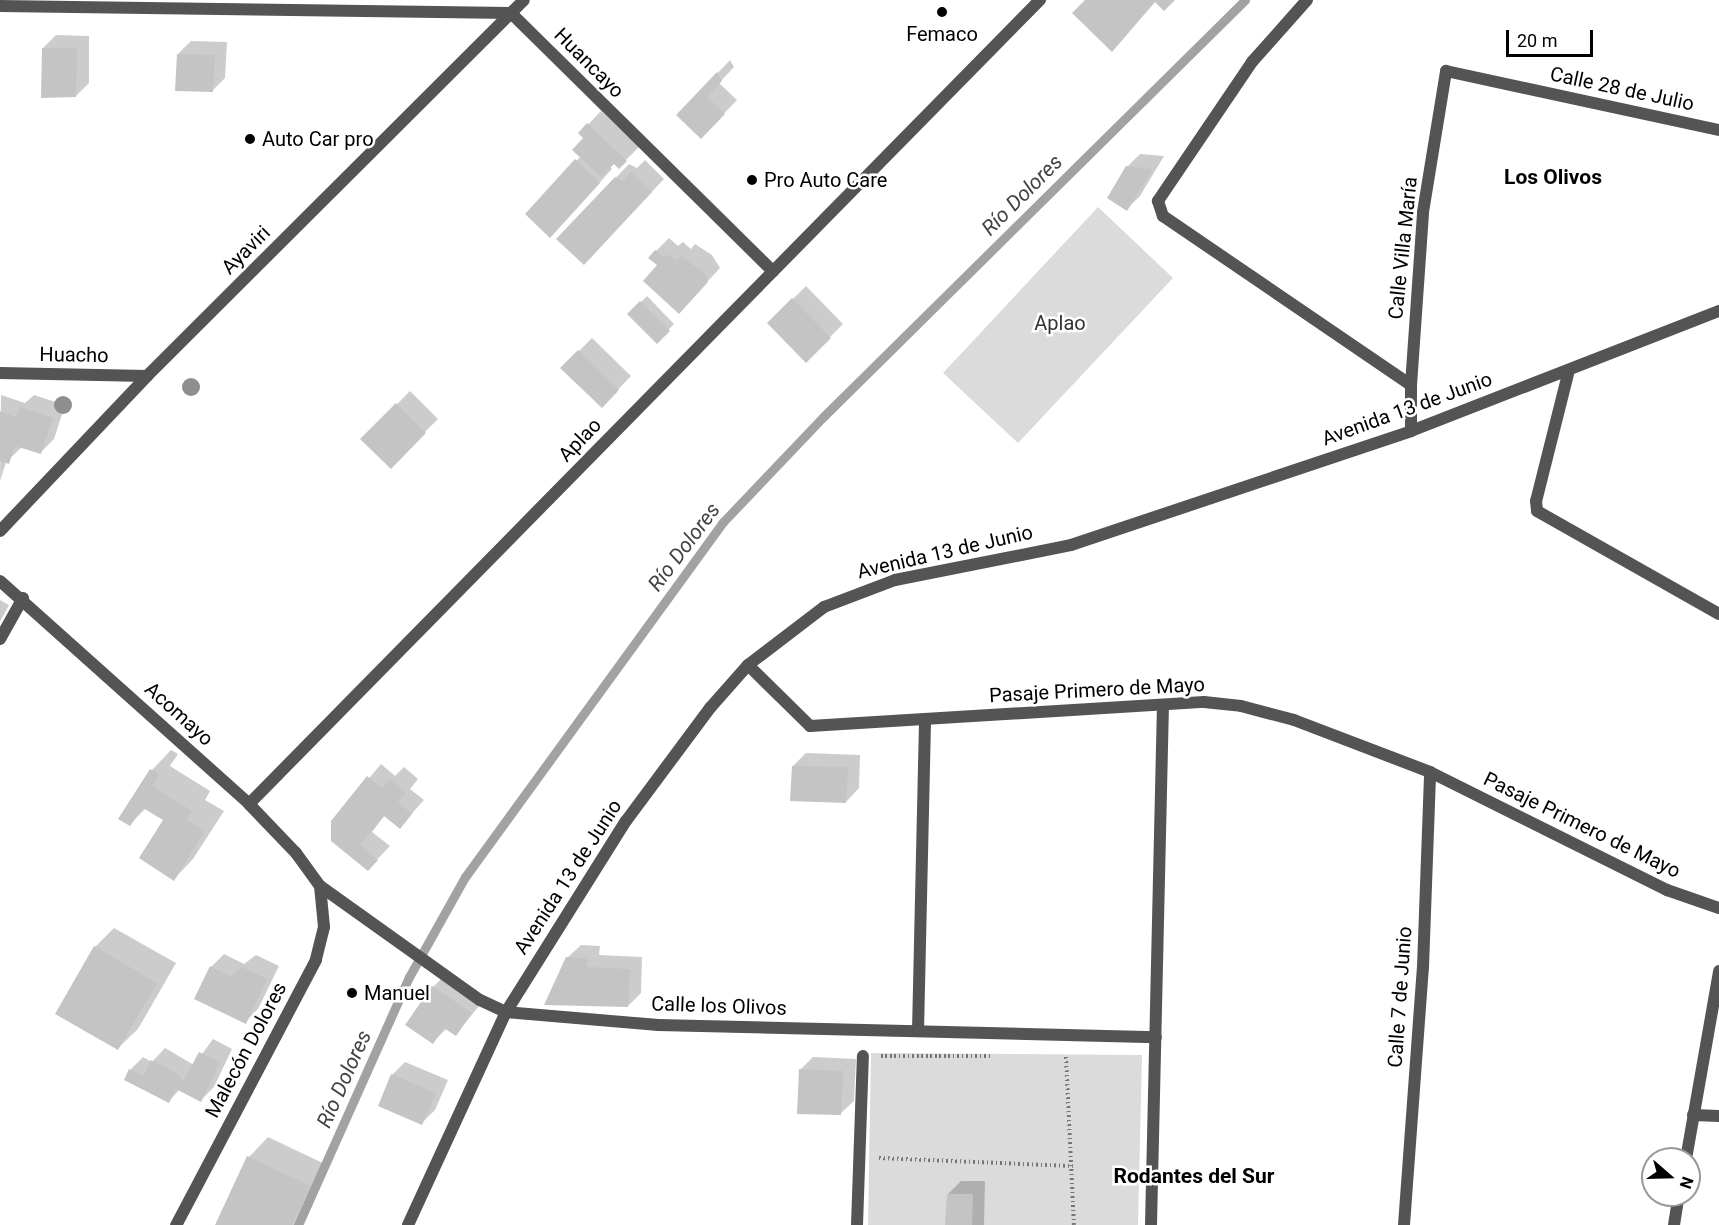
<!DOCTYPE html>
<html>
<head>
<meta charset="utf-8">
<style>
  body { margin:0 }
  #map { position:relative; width:1719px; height:1225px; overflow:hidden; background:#fff; font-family:Roboto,sans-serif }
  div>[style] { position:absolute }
  .green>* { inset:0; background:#dbdbdb }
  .shadow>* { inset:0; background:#0003 }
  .stream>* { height:9px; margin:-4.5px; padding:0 4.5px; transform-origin:4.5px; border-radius:4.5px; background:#a2a2a2 }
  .building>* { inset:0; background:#c4c4c4 }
  .path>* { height:4px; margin-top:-2px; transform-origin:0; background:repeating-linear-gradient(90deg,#767676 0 1.5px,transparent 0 4.5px) }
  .minor>* { height:12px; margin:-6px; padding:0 6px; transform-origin:6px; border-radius:6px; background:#545454 }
  .tertiary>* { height:12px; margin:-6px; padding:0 6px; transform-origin:6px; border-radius:6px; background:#545454 }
  .trees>* { width:18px; height:18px; margin:-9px; border-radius:50%; background:#8e8e8e }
  .dots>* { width:16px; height:16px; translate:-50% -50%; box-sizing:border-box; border:3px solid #fff; border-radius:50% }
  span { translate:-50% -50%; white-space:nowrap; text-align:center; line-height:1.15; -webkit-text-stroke:5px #fff; paint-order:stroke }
  .poi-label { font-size:20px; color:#000 }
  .left { translate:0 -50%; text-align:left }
  .street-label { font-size:20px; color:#000 }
  .park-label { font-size:20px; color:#323232 }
  .neighbourhood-label { font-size:21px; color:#000; font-weight:700 }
  .water-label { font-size:21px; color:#434343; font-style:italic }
  .north { position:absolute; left:1641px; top:1147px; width:60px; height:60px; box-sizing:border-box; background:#fff; border:2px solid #999; border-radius:50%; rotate:110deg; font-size:16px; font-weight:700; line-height:24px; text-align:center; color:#000 }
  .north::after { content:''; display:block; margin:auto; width:21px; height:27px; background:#000; clip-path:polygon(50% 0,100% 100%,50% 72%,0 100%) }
  .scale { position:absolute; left:1506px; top:30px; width:87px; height:27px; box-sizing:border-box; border:3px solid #000; border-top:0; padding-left:8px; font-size:18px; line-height:21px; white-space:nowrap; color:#000; -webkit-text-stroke:4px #fff; paint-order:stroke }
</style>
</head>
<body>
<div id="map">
  <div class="green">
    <i style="clip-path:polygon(1098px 207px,1173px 278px,1018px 443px,943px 373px)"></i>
    <i style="clip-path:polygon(871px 1053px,1142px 1055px,1138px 1225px,868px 1225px)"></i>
  </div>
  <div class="shadow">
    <i style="clip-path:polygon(56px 35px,89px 36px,89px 83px,76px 96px,43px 48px)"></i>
    <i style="clip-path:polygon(191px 41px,227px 42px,225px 78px,212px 91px,178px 54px)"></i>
    <i style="clip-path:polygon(730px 60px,734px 67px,719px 83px,737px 100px,714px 124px,678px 115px)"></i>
    <i style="clip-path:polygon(601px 111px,639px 147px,619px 167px,614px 162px,610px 167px,612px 169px,563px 223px,527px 214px,581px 156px,586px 138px,580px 133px)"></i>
    <i style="clip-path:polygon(1140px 154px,1164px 156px,1140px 196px,1127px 209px,1127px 167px)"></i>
    <i style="clip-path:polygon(645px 160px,664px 179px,597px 250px,558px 239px,629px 164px,637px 168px)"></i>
    <i style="clip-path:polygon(669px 238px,678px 246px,683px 242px,691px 249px,695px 244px,712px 255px,720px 268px,691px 299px,650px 257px)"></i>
    <i style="clip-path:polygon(806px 286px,843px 324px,806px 361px,769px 323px)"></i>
    <i style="clip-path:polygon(647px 296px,674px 324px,657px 342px,629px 314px)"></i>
    <i style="clip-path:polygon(592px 338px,631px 376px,602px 406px,562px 368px)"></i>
    <i style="clip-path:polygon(410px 391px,438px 419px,391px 466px,363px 439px)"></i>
    <i style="clip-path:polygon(1px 395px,25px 403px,34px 395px,65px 405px,54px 439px,41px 452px,22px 447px,6px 462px,0 481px)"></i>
    <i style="clip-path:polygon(0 600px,9px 605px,0 622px)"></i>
    <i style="clip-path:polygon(171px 750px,178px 754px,170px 766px,210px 791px,205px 800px,224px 811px,193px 859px,174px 879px,165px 820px,146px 808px,130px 824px,120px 819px,152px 770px)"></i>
    <i style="clip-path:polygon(806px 753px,860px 755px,859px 788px,846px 802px,793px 766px)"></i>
    <i style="clip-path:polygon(381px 764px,395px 776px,404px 767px,418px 779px,410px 789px,424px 800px,400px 827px,385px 815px,372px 832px,390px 846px,368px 869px,333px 821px)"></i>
    <i style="clip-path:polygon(114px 928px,176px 963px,138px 1029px,118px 1048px,95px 947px)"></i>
    <i style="clip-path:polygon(581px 945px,600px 946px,599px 955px,642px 957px,641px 993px,628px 1006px,567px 958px)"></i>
    <i style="clip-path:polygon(224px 954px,244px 964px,256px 955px,279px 966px,258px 1009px,245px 1022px,211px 967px)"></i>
    <i style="clip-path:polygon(446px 974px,484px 1000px,456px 1034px,447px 1028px,433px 1042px,433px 987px)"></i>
    <i style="clip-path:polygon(213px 1039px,232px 1049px,214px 1087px,201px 1100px,180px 1089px,169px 1101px,130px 1070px,143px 1057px,152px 1062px,165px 1048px,194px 1065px)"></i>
    <i style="clip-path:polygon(813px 1057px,856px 1059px,854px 1101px,840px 1114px,800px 1070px)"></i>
    <i style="clip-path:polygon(405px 1062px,448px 1080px,435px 1110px,422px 1123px,392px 1075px)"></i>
    <i style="clip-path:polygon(268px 1137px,329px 1166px,302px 1225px,217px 1225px,249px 1157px)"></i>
    <i style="clip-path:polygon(961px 1181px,985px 1181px,984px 1225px,947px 1225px,948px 1194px)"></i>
  </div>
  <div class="stream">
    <i style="left:298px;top:1225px;width:272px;rotate:-65.9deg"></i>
    <i style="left:409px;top:977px;width:115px;rotate:-60.8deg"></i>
    <i style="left:465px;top:877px;width:439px;rotate:-54deg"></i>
    <i style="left:723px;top:522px;width:146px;rotate:-46.4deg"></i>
    <i style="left:824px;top:416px;width:592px;rotate:-44.66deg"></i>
  </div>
  <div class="building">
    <i style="clip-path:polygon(1085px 0,1175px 0,1164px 11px,1155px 2px,1112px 52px,1072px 13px)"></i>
    <i style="clip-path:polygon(42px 48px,77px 48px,76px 97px,41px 98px)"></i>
    <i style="clip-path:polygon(177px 54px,215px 55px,213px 92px,175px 91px)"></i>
    <i style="clip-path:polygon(717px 72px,722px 81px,707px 97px,725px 114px,701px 139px,676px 115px)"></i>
    <i style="clip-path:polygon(587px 123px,627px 161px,619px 169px,614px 164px,601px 177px,572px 150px,583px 138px,578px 133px)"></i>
    <i style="clip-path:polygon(575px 159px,600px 183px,550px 238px,525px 214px)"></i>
    <i style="clip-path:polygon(1126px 166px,1153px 169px,1127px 211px,1107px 198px)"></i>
    <i style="clip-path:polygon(631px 172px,652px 192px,584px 265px,556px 239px,615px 177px,623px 181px)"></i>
    <i style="clip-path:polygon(655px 250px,664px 258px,669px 254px,677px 261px,681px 256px,706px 275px,708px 282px,679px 314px,643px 281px,657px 265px,648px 258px)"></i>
    <i style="clip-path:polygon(792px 298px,831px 338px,806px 363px,767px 323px)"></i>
    <i style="clip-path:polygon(640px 301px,670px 331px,657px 344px,627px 314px)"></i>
    <i style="clip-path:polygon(578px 350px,619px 390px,602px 408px,560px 368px)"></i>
    <i style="clip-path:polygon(396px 403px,426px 433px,391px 469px,360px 439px)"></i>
    <i style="clip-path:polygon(19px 407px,53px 418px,41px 454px,15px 446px,9px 464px,0 461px,0 411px,16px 417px)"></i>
    <i style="clip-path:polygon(792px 766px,848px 767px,846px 803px,790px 801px)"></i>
    <i style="clip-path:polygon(150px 769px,159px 774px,152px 786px,192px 811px,187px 820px,205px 831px,174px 881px,139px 858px,163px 820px,143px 808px,130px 826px,118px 819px)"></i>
    <i style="clip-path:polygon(367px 776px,382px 788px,390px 779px,406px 793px,398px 802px,412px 814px,400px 829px,384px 816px,360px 845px,378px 860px,368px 871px,331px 841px,331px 821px)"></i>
    <i style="clip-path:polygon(94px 946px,157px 983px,118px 1050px,55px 1014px)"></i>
    <i style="clip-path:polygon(566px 957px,588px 959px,587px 967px,630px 969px,628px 1007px,544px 1005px)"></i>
    <i style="clip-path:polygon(210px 966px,230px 976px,242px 967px,267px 979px,246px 1024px,194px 999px)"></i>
    <i style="clip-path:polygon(432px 986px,472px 1013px,456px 1036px,444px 1028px,433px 1044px,405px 1025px)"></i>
    <i style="clip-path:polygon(199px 1052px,220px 1062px,201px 1102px,176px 1089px,169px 1103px,124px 1080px,129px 1069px,143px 1076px,151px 1060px,178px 1074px,183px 1082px)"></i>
    <i style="clip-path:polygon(799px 1069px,843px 1071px,841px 1115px,797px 1114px)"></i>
    <i style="clip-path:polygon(391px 1074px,436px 1093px,422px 1125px,378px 1106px)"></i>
    <i style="clip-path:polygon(247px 1156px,311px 1186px,292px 1225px,215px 1225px)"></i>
    <i style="clip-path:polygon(947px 1194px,973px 1194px,972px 1225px,945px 1225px)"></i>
  </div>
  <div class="path">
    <i style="left:881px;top:1056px;width:110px"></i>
    <i style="left:1066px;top:1057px;width:168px;rotate:87.3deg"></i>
    <i style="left:879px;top:1158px;width:194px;rotate:2.4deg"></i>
  </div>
  <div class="minor">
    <i style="left:1307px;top:0;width:83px;rotate:131.6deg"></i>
    <i style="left:1252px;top:62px;width:168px;rotate:124.1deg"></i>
    <i style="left:1158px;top:201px;width:16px;rotate:72deg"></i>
    <i style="left:1163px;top:216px;width:300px;rotate:34.3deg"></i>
    <i style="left:0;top:6px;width:511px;rotate:0.78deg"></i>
    <i style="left:511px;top:13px;width:368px;rotate:44.6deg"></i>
    <i style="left:1569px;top:370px;width:135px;rotate:104.1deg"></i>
    <i style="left:1536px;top:501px;width:10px;rotate:84deg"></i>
    <i style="left:1537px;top:511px;width:209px;rotate:29.5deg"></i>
    <i style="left:0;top:373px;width:147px;rotate:1.2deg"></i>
    <i style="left:1411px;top:431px;width:46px;rotate:-90deg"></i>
    <i style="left:1411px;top:385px;width:173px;rotate:-86deg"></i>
    <i style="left:1423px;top:212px;width:143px;rotate:-80.7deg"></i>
    <i style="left:1446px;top:71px;width:279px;rotate:12.2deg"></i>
    <i style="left:0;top:639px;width:47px;rotate:-60.7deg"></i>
    <i style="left:748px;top:665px;width:87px;rotate:44.5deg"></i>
    <i style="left:810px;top:726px;width:395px;rotate:-3.5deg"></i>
    <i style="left:1204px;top:702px;width:37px;rotate:6deg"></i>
    <i style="left:1241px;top:706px;width:55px;rotate:14.8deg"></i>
    <i style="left:1294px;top:720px;width:146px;rotate:20.9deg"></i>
    <i style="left:1430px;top:772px;width:265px;rotate:26.5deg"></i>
    <i style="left:1667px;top:890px;width:55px;rotate:19.1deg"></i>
    <i style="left:320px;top:886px;width:196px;rotate:35.5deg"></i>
    <i style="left:480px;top:1000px;width:29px;rotate:25deg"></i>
    <i style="left:506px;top:1012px;width:153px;rotate:4.9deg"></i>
    <i style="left:658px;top:1025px;width:498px;rotate:1.4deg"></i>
    <i style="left:918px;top:1031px;width:312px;rotate:-88.7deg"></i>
    <i style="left:1693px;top:1115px;width:26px;rotate:2deg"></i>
    <i style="left:1686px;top:1159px;width:191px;rotate:-80deg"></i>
    <i style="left:408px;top:1225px;width:234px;rotate:-65.3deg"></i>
    <i style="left:506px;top:1012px;width:226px;rotate:-57.9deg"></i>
    <i style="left:626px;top:821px;width:141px;rotate:-53.4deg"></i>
    <i style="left:710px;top:708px;width:57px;rotate:-48.5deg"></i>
    <i style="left:748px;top:665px;width:96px;rotate:-37.3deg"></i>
    <i style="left:824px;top:607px;width:76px;rotate:-20.8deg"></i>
    <i style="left:895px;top:580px;width:179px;rotate:-11.2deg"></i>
    <i style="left:1071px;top:545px;width:359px;rotate:-18.5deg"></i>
    <i style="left:1411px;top:431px;width:331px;rotate:-21.3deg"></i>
    <i style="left:857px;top:1225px;width:169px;rotate:-88deg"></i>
    <i style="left:1151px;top:1225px;width:520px;rotate:-88.68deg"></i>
    <i style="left:1404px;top:1225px;width:259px;rotate:-85.8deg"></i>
    <i style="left:1423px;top:967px;width:195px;rotate:-87.9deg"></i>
    <i style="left:1674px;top:1225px;width:30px;rotate:-81deg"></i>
  </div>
  <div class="tertiary">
    <i style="left:0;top:531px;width:214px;rotate:-46.5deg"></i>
    <i style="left:147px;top:376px;width:532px;rotate:-44.92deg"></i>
    <i style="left:0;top:581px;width:334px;rotate:41.8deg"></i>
    <i style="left:249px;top:804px;width:68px;rotate:46.2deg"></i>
    <i style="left:296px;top:853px;width:41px;rotate:54deg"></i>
    <i style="left:320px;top:886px;width:41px;rotate:84.4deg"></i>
    <i style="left:324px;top:927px;width:34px;rotate:104deg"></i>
    <i style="left:316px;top:960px;width:300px;rotate:117.8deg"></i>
    <i style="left:249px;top:804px;width:1128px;rotate:-45.47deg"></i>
  </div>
  <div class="trees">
    <i style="left:191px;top:387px"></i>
    <i style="left:63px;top:405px"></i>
  </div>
  <div class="dots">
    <i style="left:942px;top:12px;background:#000"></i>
    <i style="left:250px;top:139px;background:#000"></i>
    <i style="left:752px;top:180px;background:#000"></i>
    <i style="left:352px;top:993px;background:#000"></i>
  </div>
  <div class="poi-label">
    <span style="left:942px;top:34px">Femaco</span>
    <span class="left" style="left:262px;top:139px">Auto Car pro</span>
    <span class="left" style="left:764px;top:180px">Pro Auto Care</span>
    <span class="left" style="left:364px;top:993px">Manuel</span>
  </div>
  <div class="street-label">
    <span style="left:589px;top:63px;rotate:45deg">Huancayo</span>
    <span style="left:1622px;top:89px;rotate:12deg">Calle 28 de Julio</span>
    <span style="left:1403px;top:248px;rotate:-84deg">Calle Villa María</span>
    <span style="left:246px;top:250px;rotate:-45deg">Ayaviri</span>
    <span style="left:74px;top:355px;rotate:1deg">Huacho</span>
    <span style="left:1407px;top:409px;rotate:-20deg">Avenida 13 de Junio</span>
    <span style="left:580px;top:440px;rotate:-46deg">Aplao</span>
    <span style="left:945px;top:552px;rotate:-13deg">Avenida 13 de Junio</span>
    <span style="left:1097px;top:690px;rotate:-3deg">Pasaje Primero de Mayo</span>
    <span style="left:179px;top:714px;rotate:42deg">Acomayo</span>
    <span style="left:1582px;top:825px;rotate:26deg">Pasaje Primero de Mayo</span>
    <span style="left:568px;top:877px;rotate:-57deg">Avenida 13 de Junio</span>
    <span style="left:1400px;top:997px;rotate:-86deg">Calle 7 de Junio</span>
    <span style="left:719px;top:1006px;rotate:2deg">Calle los Olivos</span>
    <span style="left:246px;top:1050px;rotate:-62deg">Malecón Dolores</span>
  </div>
  <div class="park-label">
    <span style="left:1060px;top:323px">Aplao</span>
  </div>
  <div class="neighbourhood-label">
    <span style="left:1553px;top:177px">Los Olivos</span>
    <span style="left:1194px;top:1176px">Rodantes del Sur</span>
  </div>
  <div class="water-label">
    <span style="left:1022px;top:195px;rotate:-45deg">Río Dolores</span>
    <span style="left:684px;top:547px;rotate:-53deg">Río Dolores</span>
    <span style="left:344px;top:1079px;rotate:-66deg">Río Dolores</span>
  </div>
  <div class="north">N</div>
  <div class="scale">20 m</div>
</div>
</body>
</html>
